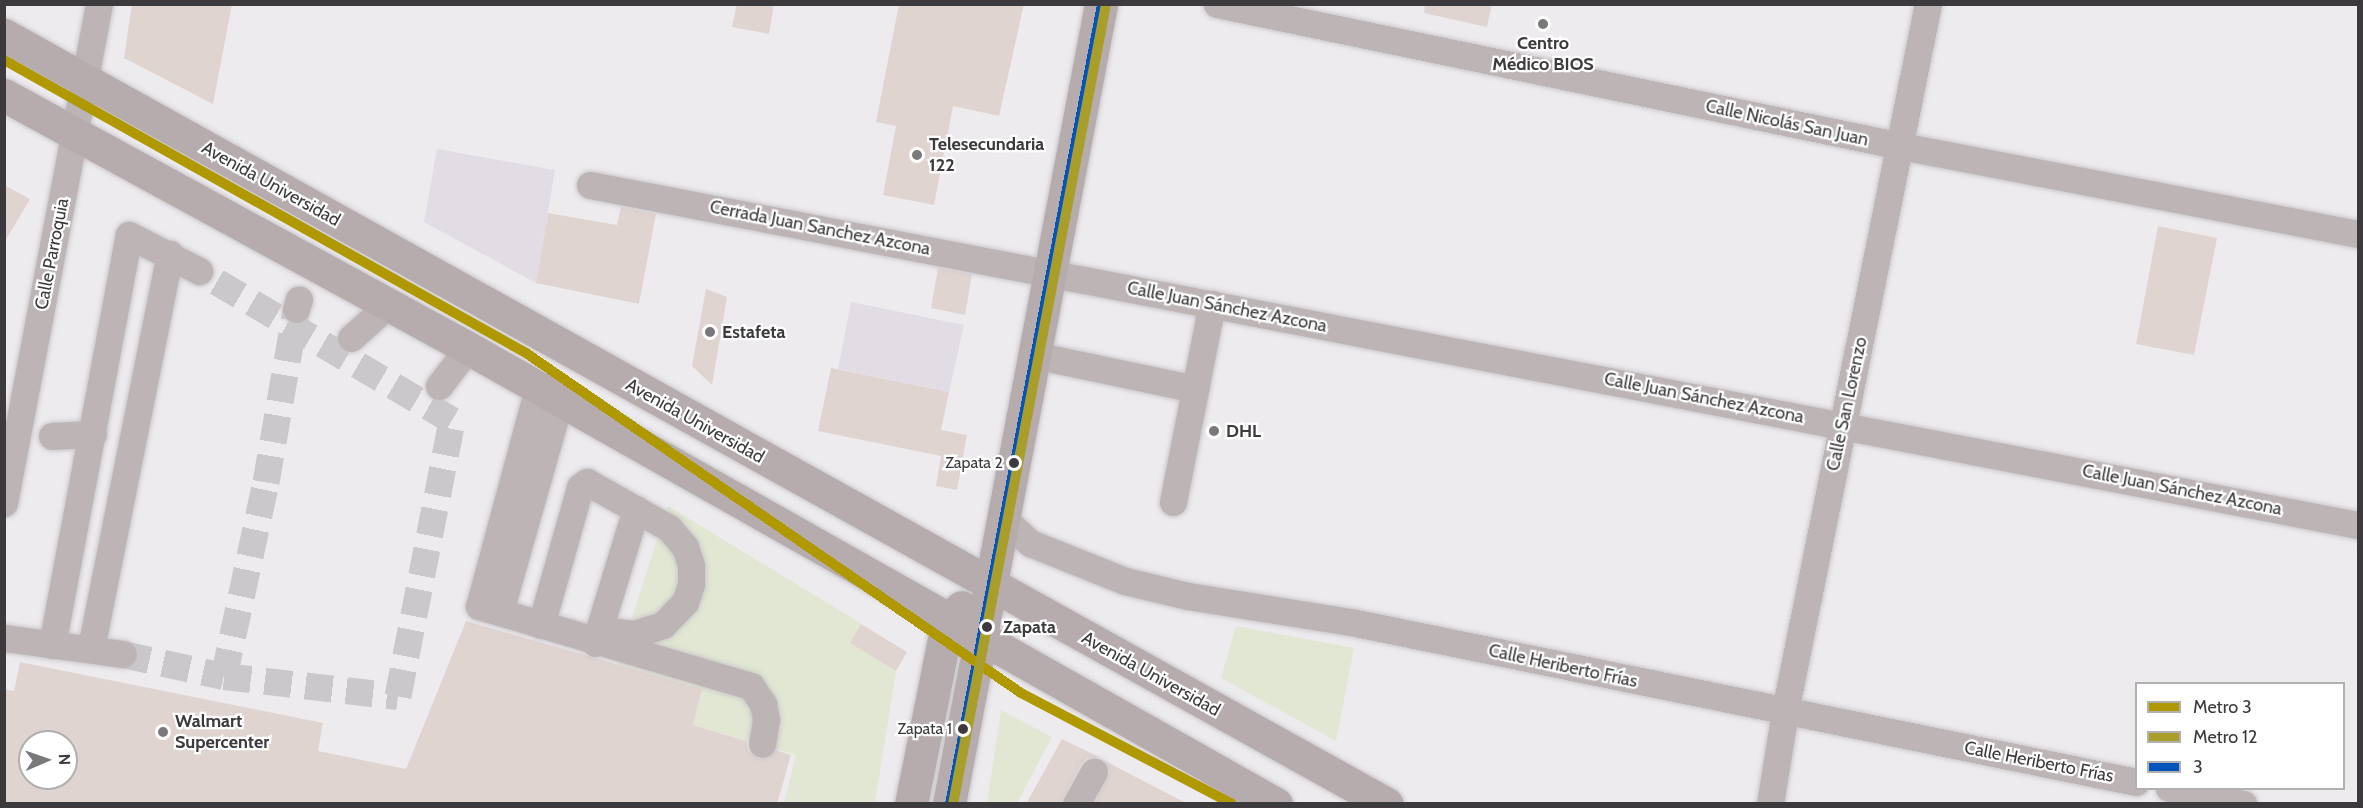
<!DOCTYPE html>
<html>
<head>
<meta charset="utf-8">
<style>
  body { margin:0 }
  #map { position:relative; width:2363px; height:808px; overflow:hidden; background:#eeebef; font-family:Cabin,sans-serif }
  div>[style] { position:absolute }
  .built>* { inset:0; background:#e2dce5 }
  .green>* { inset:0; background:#e1e7d2 }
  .building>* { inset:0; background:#e0d4d1 }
  .minor-tunnel>* { height:27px; margin-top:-13.5px; transform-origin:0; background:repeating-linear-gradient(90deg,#cac8cb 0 27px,transparent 0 41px) }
  .roads { filter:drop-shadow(0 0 2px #cac8cb) drop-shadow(0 0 2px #cac8cb) }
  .minor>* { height:27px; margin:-13.5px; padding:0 13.5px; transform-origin:13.5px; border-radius:13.5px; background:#bdb4b5 }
  .major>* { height:33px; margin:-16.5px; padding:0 16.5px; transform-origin:16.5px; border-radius:16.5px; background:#b6acae }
  .bus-1>* { height:9px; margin:-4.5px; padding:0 4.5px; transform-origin:4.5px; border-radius:4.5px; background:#0554ba }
  .metro-1>* { height:10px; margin:-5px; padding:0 5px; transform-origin:5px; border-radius:5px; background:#af9800 }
  .metro-2>* { height:10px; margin:-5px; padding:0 5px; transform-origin:5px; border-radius:5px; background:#aa9e2b }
  .dots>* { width:16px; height:16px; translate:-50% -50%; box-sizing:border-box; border:3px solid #fff; border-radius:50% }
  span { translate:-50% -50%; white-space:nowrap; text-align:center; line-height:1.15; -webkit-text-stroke:4.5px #fff; paint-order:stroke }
  .bus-label { font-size:16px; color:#3c3a3d }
  .right { translate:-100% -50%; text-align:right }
  .poi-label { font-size:18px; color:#3c3a3d; font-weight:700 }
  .left { translate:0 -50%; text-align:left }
  .street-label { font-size:18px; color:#3c3a3d }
  .stop-label { font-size:18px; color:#3c3a3d; font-weight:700 }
  .frame { position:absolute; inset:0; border:6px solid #3c3a3d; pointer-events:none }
  .legend { position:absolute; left:2135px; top:682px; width:210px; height:108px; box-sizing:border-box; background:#fff; border:2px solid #b1b0b1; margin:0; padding:8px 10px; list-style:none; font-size:18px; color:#3c3a3d }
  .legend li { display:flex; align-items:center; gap:12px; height:30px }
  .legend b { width:30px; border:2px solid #b1b0b1 }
  .north { position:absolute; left:18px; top:730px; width:60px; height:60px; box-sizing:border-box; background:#fff; border:2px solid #b1b0b1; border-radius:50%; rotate:88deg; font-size:16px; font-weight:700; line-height:24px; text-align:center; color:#3c3a3d }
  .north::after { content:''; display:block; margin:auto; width:21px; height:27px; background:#7a787b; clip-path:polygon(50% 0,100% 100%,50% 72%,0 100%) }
</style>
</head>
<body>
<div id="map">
  <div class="built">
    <i style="clip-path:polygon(437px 149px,555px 170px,536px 283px,424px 222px)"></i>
    <i style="clip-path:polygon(851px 302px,964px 325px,949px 392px,838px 369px)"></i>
  </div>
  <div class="green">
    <i style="clip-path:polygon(668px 506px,862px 624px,896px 671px,875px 803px,784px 803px,796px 755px,693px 725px,702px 689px,617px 664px)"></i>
    <i style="clip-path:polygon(1236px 626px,1354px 648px,1336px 741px,1221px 678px)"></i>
    <i style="clip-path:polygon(1001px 710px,1052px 737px,1017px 803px,987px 803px)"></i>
  </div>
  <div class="building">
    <i style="clip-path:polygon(132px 4px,232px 4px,213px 104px,124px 58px)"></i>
    <i style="clip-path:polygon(737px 4px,774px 4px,769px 34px,732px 27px)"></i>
    <i style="clip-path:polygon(899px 4px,1024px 4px,999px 116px,953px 106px,934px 205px,883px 195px,896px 126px,876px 122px)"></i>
    <i style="clip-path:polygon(1425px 4px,1492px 4px,1487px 27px,1424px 13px)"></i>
    <i style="clip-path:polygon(4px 185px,30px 199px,4px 243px)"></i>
    <i style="clip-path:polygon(621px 207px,656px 214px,639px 304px,536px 283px,548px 213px,617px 225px)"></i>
    <i style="clip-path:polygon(2158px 226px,2217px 238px,2194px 355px,2136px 344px)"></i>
    <i style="clip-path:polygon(938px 268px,972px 274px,965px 315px,931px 308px)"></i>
    <i style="clip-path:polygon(706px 289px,727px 297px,712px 385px,692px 366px)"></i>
    <i style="clip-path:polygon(831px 368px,949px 392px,941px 430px,967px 435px,957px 490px,936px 486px,941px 456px,818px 431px)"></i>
    <i style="clip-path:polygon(evenodd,466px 621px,702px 689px,693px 725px,746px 741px,748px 750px,759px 759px,768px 758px,776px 750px,791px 755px,777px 804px,4px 804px,4px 689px,14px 691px,20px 662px,323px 723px,318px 751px,406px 769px,466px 621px,30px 742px,66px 742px,66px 778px,30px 778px,30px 742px)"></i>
    <i style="clip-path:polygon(861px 624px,907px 652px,896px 671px,850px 643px)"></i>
    <i style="clip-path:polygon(1062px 739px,1099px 757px,1087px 758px,1081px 764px,1060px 804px,1026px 804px)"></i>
    <i style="clip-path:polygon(1103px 760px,1188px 804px,1094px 804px,1110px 772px)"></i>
  </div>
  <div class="minor-tunnel">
    <i style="left:123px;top:654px;width:103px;rotate:12.3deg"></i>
    <i style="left:224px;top:676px;width:175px;rotate:6.6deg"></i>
    <i style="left:398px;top:696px;width:281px;rotate:-78.9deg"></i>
    <i style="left:452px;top:420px;width:294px;rotate:-149.5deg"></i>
    <i style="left:224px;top:676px;width:198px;rotate:-77.8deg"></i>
    <i style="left:266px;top:482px;width:175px;rotate:-80.1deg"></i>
  </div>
  <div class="roads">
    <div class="minor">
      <i style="left:1217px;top:4px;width:699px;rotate:11.73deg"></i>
      <i style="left:1901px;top:146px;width:465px;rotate:10.9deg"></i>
      <i style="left:590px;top:185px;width:1800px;rotate:10.89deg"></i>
      <i style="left:296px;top:309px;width:10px;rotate:-73deg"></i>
      <i style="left:351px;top:338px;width:50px;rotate:-41.7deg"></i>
      <i style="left:1034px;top:355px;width:165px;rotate:11.9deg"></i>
      <i style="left:439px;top:386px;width:48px;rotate:-52.7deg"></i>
      <i style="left:538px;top:388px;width:226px;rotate:105.1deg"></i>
      <i style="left:479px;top:606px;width:284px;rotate:16.4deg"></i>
      <i style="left:751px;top:686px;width:22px;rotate:56deg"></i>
      <i style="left:763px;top:704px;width:16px;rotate:79deg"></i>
      <i style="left:766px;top:720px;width:24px;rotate:99deg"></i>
      <i style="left:52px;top:436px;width:41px;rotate:-2.8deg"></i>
      <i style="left:1173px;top:502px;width:202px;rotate:-78.9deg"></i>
      <i style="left:4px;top:503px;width:508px;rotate:-79.22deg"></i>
      <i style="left:1003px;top:518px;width:37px;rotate:43deg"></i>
      <i style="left:1030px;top:543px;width:102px;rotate:21.8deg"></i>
      <i style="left:1125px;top:581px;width:65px;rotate:13.4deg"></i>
      <i style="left:1188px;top:596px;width:165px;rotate:9.1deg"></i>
      <i style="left:1351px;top:622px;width:801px;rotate:11.52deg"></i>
      <i style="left:500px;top:611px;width:219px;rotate:-74.1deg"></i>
      <i style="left:541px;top:625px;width:143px;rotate:-74.2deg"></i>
      <i style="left:580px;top:487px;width:9px;rotate:-36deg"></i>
      <i style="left:587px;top:482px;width:94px;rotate:29.3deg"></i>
      <i style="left:669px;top:528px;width:25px;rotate:50deg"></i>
      <i style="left:685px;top:547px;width:19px;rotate:72deg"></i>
      <i style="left:691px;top:565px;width:19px;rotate:90deg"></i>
      <i style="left:691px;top:584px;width:19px;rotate:108deg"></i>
      <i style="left:685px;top:602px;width:32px;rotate:134deg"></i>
      <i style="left:663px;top:625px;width:31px;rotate:163deg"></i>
      <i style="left:633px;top:634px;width:34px;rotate:-172deg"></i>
      <i style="left:4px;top:638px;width:120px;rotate:7.7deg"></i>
      <i style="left:595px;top:643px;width:140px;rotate:-73deg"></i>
      <i style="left:52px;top:645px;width:417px;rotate:-79.4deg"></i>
      <i style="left:129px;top:235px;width:79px;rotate:27.2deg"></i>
      <i style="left:91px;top:648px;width:402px;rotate:-78.7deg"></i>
      <i style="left:2169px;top:788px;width:76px;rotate:12.2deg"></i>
      <i style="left:1076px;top:804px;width:37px;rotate:-61deg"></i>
      <i style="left:1770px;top:804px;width:94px;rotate:-80.8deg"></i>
      <i style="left:1785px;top:711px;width:721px;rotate:-78.57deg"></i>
    </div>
    <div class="major">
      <i style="left:4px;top:35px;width:1582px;rotate:29.08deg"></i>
      <i style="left:4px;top:95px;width:528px;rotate:28.6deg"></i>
      <i style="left:468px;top:348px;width:928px;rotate:29.44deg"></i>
      <i style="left:911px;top:804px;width:189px;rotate:-78.7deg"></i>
      <i style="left:948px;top:619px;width:18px;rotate:-41deg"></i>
      <i style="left:949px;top:804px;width:814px;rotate:-79.24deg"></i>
    </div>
  </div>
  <div class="bus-1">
    <i style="left:949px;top:804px;width:814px;rotate:-79.24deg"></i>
  </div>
  <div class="metro-1">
    <i style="left:4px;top:60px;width:599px;rotate:29.31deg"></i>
    <i style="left:526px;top:353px;width:601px;rotate:34.48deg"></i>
    <i style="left:1021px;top:693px;width:238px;rotate:27.7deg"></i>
  </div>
  <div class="metro-2">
    <i style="left:953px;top:804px;width:814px;rotate:-79.17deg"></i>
  </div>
  <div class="dots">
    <i style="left:1543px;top:24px;background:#7a787b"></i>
    <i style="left:917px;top:155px;background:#7a787b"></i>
    <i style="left:710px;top:332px;background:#7a787b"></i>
    <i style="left:1214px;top:431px;background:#7a787b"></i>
    <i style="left:1014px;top:463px;background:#3c3a3d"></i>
    <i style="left:987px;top:627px;background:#3c3a3d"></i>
    <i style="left:963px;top:729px;background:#3c3a3d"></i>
    <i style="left:163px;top:732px;background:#7a787b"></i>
  </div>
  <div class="bus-label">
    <span class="right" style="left:1003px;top:463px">Zapata 2</span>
    <span class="right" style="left:952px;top:729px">Zapata 1</span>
  </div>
  <div class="poi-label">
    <span style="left:1543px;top:54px">Centro<br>Médico BIOS</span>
    <span class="left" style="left:929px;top:155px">Telesecundaria<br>122</span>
    <span class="left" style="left:722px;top:332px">Estafeta</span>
    <span class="left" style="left:1226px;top:431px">DHL</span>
    <span class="left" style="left:175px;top:732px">Walmart<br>Supercenter</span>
  </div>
  <div class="street-label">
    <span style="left:1787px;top:123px;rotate:12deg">Calle Nicolás San Juan</span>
    <span style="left:271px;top:184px;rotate:29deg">Avenida Universidad</span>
    <span style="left:820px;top:228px;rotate:11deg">Cerrada Juan Sanchez Azcona</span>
    <span style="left:52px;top:254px;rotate:-79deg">Calle Parroquia</span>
    <span style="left:1227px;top:307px;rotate:11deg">Calle Juan Sánchez Azcona</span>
    <span style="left:1704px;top:398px;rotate:11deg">Calle Juan Sánchez Azcona</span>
    <span style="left:1847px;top:404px;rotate:-78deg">Calle San Lorenzo</span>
    <span style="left:695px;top:421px;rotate:29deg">Avenida Universidad</span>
    <span style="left:2182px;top:490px;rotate:11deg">Calle Juan Sánchez Azcona</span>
    <span style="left:1563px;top:666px;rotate:12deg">Calle Heriberto Frías</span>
    <span style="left:1151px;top:674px;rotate:29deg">Avenida Universidad</span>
    <span style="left:2039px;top:762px;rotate:11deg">Calle Heriberto Frías</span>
  </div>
  <div class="stop-label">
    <span class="left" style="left:1003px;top:627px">Zapata</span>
  </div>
  <div class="frame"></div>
  <ul class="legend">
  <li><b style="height:8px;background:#af9800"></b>Metro 3</li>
  <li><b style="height:8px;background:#aa9e2b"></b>Metro 12</li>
  <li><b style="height:8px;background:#0554ba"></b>3</li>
  </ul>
  <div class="north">N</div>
</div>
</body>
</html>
